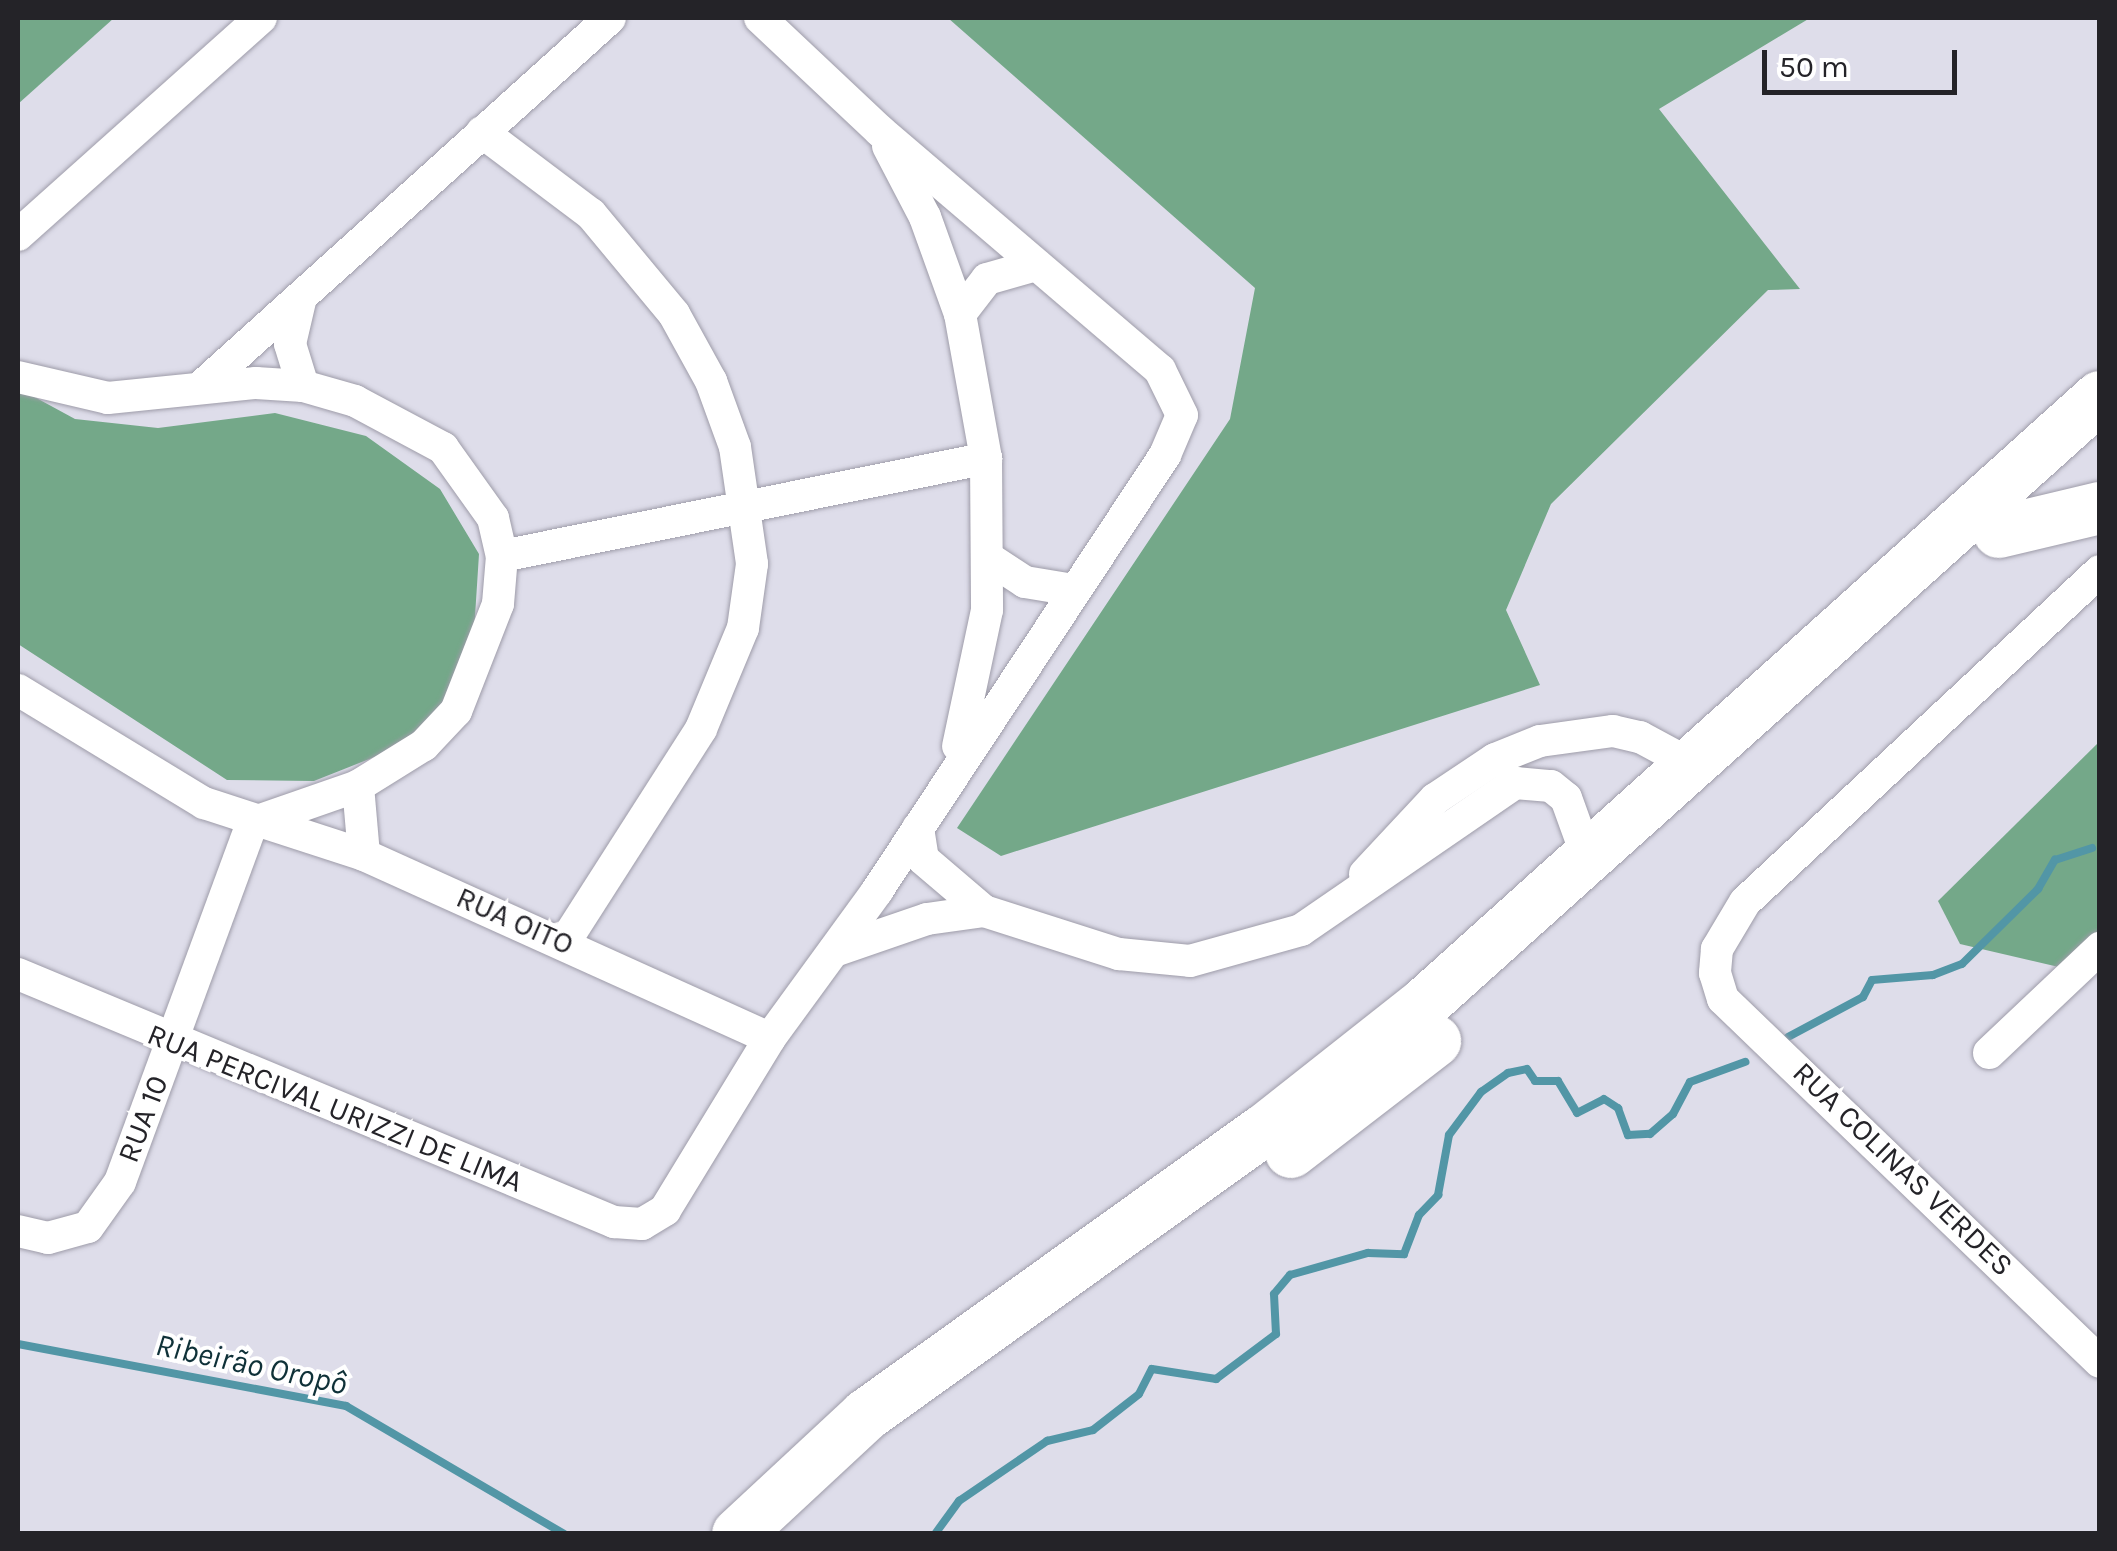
<!DOCTYPE html>
<html>
<head>
<meta charset="utf-8">
<style>
  body { margin:0 }
  #map { position:relative; width:2117px; height:1551px; overflow:hidden; background:#deddea; font-family:Karla,sans-serif }
  div>[style] { position:absolute }
  .forest>* { inset:0; background:#74a889 }
  .stream>* { height:8px; margin:-4px; padding:0 4px; transform-origin:4px; border-radius:4px; background:#5296a6 }
  .roads { filter:drop-shadow(0 0 2px #9e9ca9) drop-shadow(0 0 2px #9e9ca9) }
  .minor>* { height:32px; margin:-16px; padding:0 16px; transform-origin:16px; border-radius:16px; background:#fff }
  .trunk>* { height:52px; margin:-26px; padding:0 26px; transform-origin:26px; border-radius:26px; background:#fff }
  span { translate:-50% -50%; white-space:nowrap; text-align:center; line-height:1.15; -webkit-text-stroke:8px #fff; paint-order:stroke }
  .street-label { font-size:30px; color:#242328 }
  .water-label { font-size:32px; color:#0f3138; font-style:italic }
  .frame { position:absolute; inset:0; border:20px solid #242328; pointer-events:none }
  .scale { position:absolute; left:1762px; top:50px; width:195px; height:45px; box-sizing:border-box; border:5px solid #242328; border-top:0; padding-left:12px; font-size:30px; line-height:35px; white-space:nowrap; color:#242328; -webkit-text-stroke:8px #fff; paint-order:stroke }
</style>
</head>
<body>
<div id="map">
  <div class="forest">
    <i style="clip-path:polygon(18px 18px,114px 18px,18px 104px)"></i>
    <i style="clip-path:polygon(948px 18px,1810px 18px,1659px 109px,1800px 289px,1768px 290px,1551px 504px,1506px 610px,1540px 685px,1001px 856px,957px 828px,1230px 419px,1255px 288px)"></i>
    <i style="clip-path:polygon(18px 388px,75px 419px,158px 428px,275px 413px,366px 436px,440px 489px,479px 554px,474px 632px,452px 704px,392px 750px,314px 781px,227px 780px,18px 644px)"></i>
    <i style="clip-path:polygon(2099px 742px,2099px 931px,2063px 968px,1960px 944px,1938px 901px)"></i>
  </div>
  <div class="stream">
    <i style="left:1788px;top:1037px;width:85px;rotate:-28.1deg"></i>
    <i style="left:1863px;top:997px;width:19px;rotate:-62deg"></i>
    <i style="left:1872px;top:980px;width:61px;rotate:-4.7deg"></i>
    <i style="left:1933px;top:975px;width:31px;rotate:-21deg"></i>
    <i style="left:1962px;top:964px;width:107px;rotate:-44.6deg"></i>
    <i style="left:2038px;top:889px;width:34px;rotate:-60deg"></i>
    <i style="left:2055px;top:860px;width:39px;rotate:-18deg"></i>
    <i style="left:18px;top:1344px;width:334px;rotate:10.7deg"></i>
    <i style="left:346px;top:1406px;width:253px;rotate:30.4deg"></i>
    <i style="left:935px;top:1534px;width:41px;rotate:-54deg"></i>
    <i style="left:959px;top:1501px;width:107px;rotate:-34.3deg"></i>
    <i style="left:1047px;top:1441px;width:47px;rotate:-13.4deg"></i>
    <i style="left:1093px;top:1430px;width:58px;rotate:-38deg"></i>
    <i style="left:1139px;top:1394px;width:28px;rotate:-63deg"></i>
    <i style="left:1152px;top:1369px;width:65px;rotate:8.9deg"></i>
    <i style="left:1216px;top:1379px;width:75px;rotate:-36.9deg"></i>
    <i style="left:1276px;top:1334px;width:40px;rotate:-92.9deg"></i>
    <i style="left:1274px;top:1294px;width:25px;rotate:-50deg"></i>
    <i style="left:1290px;top:1275px;width:81px;rotate:-15.8deg"></i>
    <i style="left:1368px;top:1253px;width:36px;rotate:2deg"></i>
    <i style="left:1404px;top:1254px;width:42px;rotate:-69deg"></i>
    <i style="left:1419px;top:1215px;width:28px;rotate:-46deg"></i>
    <i style="left:1438px;top:1195px;width:61px;rotate:-79.6deg"></i>
    <i style="left:1449px;top:1135px;width:54px;rotate:-53.3deg"></i>
    <i style="left:1481px;top:1092px;width:33px;rotate:-35deg"></i>
    <i style="left:1508px;top:1073px;width:19px;rotate:-12deg"></i>
    <i style="left:1527px;top:1069px;width:14px;rotate:56deg"></i>
    <i style="left:1535px;top:1081px;width:23px"></i>
    <i style="left:1558px;top:1081px;width:37px;rotate:59deg"></i>
    <i style="left:1577px;top:1113px;width:30px;rotate:-27deg"></i>
    <i style="left:1604px;top:1099px;width:17px;rotate:33deg"></i>
    <i style="left:1618px;top:1108px;width:29px;rotate:70deg"></i>
    <i style="left:1628px;top:1135px;width:22px;rotate:-3deg"></i>
    <i style="left:1650px;top:1134px;width:30px;rotate:-41deg"></i>
    <i style="left:1673px;top:1114px;width:36px;rotate:-62deg"></i>
    <i style="left:1690px;top:1082px;width:59px;rotate:-20deg"></i>
  </div>
  <div class="roads">
    <div class="minor">
      <i style="left:482px;top:132px;width:136px;rotate:37deg"></i>
      <i style="left:591px;top:214px;width:130px;rotate:50.3deg"></i>
      <i style="left:674px;top:314px;width:77px;rotate:61.1deg"></i>
      <i style="left:711px;top:381px;width:70px;rotate:70deg"></i>
      <i style="left:735px;top:447px;width:118px;rotate:81.7deg"></i>
      <i style="left:752px;top:564px;width:65px;rotate:98deg"></i>
      <i style="left:743px;top:628px;width:109px;rotate:112.6deg"></i>
      <i style="left:701px;top:729px;width:253px;rotate:122.6deg"></i>
      <i style="left:888px;top:146px;width:80px;rotate:62.5deg"></i>
      <i style="left:925px;top:217px;width:103px;rotate:70.2deg"></i>
      <i style="left:960px;top:314px;width:146px;rotate:79.8deg"></i>
      <i style="left:986px;top:458px;width:152px;rotate:89.6deg"></i>
      <i style="left:987px;top:610px;width:139px;rotate:102deg"></i>
      <i style="left:18px;top:235px;width:326px;rotate:-41.8deg"></i>
      <i style="left:300px;top:301px;width:44px;rotate:103.1deg"></i>
      <i style="left:290px;top:344px;width:44px;rotate:72.8deg"></i>
      <i style="left:960px;top:314px;width:44px;rotate:-52.4deg"></i>
      <i style="left:987px;top:279px;width:51px;rotate:-15.9deg"></i>
      <i style="left:18px;top:377px;width:92px;rotate:13.1deg"></i>
      <i style="left:108px;top:398px;width:149px;rotate:-5.8deg"></i>
      <i style="left:256px;top:383px;width:47px;rotate:3.7deg"></i>
      <i style="left:303px;top:386px;width:54px;rotate:16.1deg"></i>
      <i style="left:355px;top:401px;width:100px;rotate:28.1deg"></i>
      <i style="left:443px;top:448px;width:86px;rotate:54.5deg"></i>
      <i style="left:493px;top:518px;width:39px;rotate:77deg"></i>
      <i style="left:502px;top:556px;width:48px;rotate:94.8deg"></i>
      <i style="left:498px;top:604px;width:115px;rotate:111.4deg"></i>
      <i style="left:456px;top:711px;width:47px;rotate:133.3deg"></i>
      <i style="left:424px;top:745px;width:78px;rotate:148.2deg"></i>
      <i style="left:358px;top:786px;width:112px;rotate:160.8deg"></i>
      <i style="left:203px;top:385px;width:548px;rotate:-42.04deg"></i>
      <i style="left:502px;top:556px;width:494px;rotate:-11.4deg"></i>
      <i style="left:990px;top:559px;width:42px;rotate:33.3deg"></i>
      <i style="left:1025px;top:582px;width:49px;rotate:9.5deg"></i>
      <i style="left:2100px;top:571px;width:485px;rotate:137deg"></i>
      <i style="left:1745px;top:902px;width:55px;rotate:120.8deg"></i>
      <i style="left:1717px;top:949px;width:24px;rotate:95deg"></i>
      <i style="left:1715px;top:973px;width:27px;rotate:73deg"></i>
      <i style="left:1723px;top:999px;width:523px;rotate:43.92deg"></i>
      <i style="left:18px;top:690px;width:218px;rotate:31.3deg"></i>
      <i style="left:204px;top:803px;width:168px;rotate:18deg"></i>
      <i style="left:364px;top:855px;width:445px;rotate:24.3deg"></i>
      <i style="left:358px;top:786px;width:69px;rotate:85deg"></i>
      <i style="left:918px;top:828px;width:31px;rotate:81deg"></i>
      <i style="left:923px;top:859px;width:80px;rotate:40.4deg"></i>
      <i style="left:984px;top:911px;width:142px;rotate:17.7deg"></i>
      <i style="left:1119px;top:954px;width:71px;rotate:5.6deg"></i>
      <i style="left:1190px;top:961px;width:115px;rotate:-15.6deg"></i>
      <i style="left:1301px;top:930px;width:260px;rotate:-34.5deg"></i>
      <i style="left:1515px;top:783px;width:36px;rotate:5deg"></i>
      <i style="left:1551px;top:786px;width:19px;rotate:39deg"></i>
      <i style="left:1566px;top:798px;width:65px;rotate:70.2deg"></i>
      <i style="left:1365px;top:874px;width:103px;rotate:-47deg"></i>
      <i style="left:1435px;top:799px;width:72px;rotate:-33.7deg"></i>
      <i style="left:1495px;top:759px;width:48px;rotate:-21.8deg"></i>
      <i style="left:1540px;top:741px;width:74px;rotate:-7.8deg"></i>
      <i style="left:1613px;top:731px;width:28px;rotate:13deg"></i>
      <i style="left:1640px;top:737px;width:59px;rotate:28.3deg"></i>
      <i style="left:834px;top:951px;width:98px;rotate:-19deg"></i>
      <i style="left:927px;top:919px;width:58px;rotate:-8deg"></i>
      <i style="left:18px;top:974px;width:646px;rotate:22.59deg"></i>
      <i style="left:614px;top:1222px;width:28px;rotate:4deg"></i>
      <i style="left:642px;top:1224px;width:27px;rotate:-31deg"></i>
      <i style="left:665px;top:1210px;width:202px;rotate:-58.6deg"></i>
      <i style="left:770px;top:1038px;width:182px;rotate:-53.9deg"></i>
      <i style="left:877px;top:891px;width:523px;rotate:-56.55deg"></i>
      <i style="left:1165px;top:455px;width:43px;rotate:-67deg"></i>
      <i style="left:1182px;top:415px;width:50px;rotate:-116.1deg"></i>
      <i style="left:1160px;top:370px;width:368px;rotate:-139.5deg"></i>
      <i style="left:880px;top:131px;width:165px;rotate:-136.7deg"></i>
      <i style="left:1989px;top:1053px;width:153px;rotate:-43.4deg"></i>
      <i style="left:18px;top:1231px;width:31px;rotate:13deg"></i>
      <i style="left:48px;top:1238px;width:41px;rotate:-15.4deg"></i>
      <i style="left:88px;top:1227px;width:55px;rotate:-54.6deg"></i>
      <i style="left:120px;top:1182px;width:382px;rotate:-69.8deg"></i>
    </div>
    <div class="trunk">
      <i style="left:1999px;top:532px;width:104px;rotate:-13.4deg"></i>
      <i style="left:1291px;top:1152px;width:182px;rotate:-37.6deg"></i>
      <i style="left:738px;top:1534px;width:175px;rotate:-42.9deg"></i>
      <i style="left:866px;top:1415px;width:487px;rotate:-35.6deg"></i>
      <i style="left:1262px;top:1132px;width:205px;rotate:-38.3deg"></i>
      <i style="left:1423px;top:1005px;width:910px;rotate:-41.93deg"></i>
    </div>
  </div>
  <div class="street-label">
    <span style="left:515px;top:921px;rotate:24deg">RUA OITO</span>
    <span style="left:335px;top:1108px;rotate:22deg">RUA PERCIVAL URIZZI DE LIMA</span>
    <span style="left:143px;top:1119px;rotate:-69deg">RUA 10</span>
    <span style="left:1903px;top:1169px;rotate:44deg">RUA COLINAS VERDES</span>
  </div>
  <div class="water-label">
    <span style="left:251px;top:1365px;rotate:12deg">Ribeirão Oropô</span>
  </div>
  <div class="frame"></div>
  <div class="scale">50 m</div>
</div>
</body>
</html>
